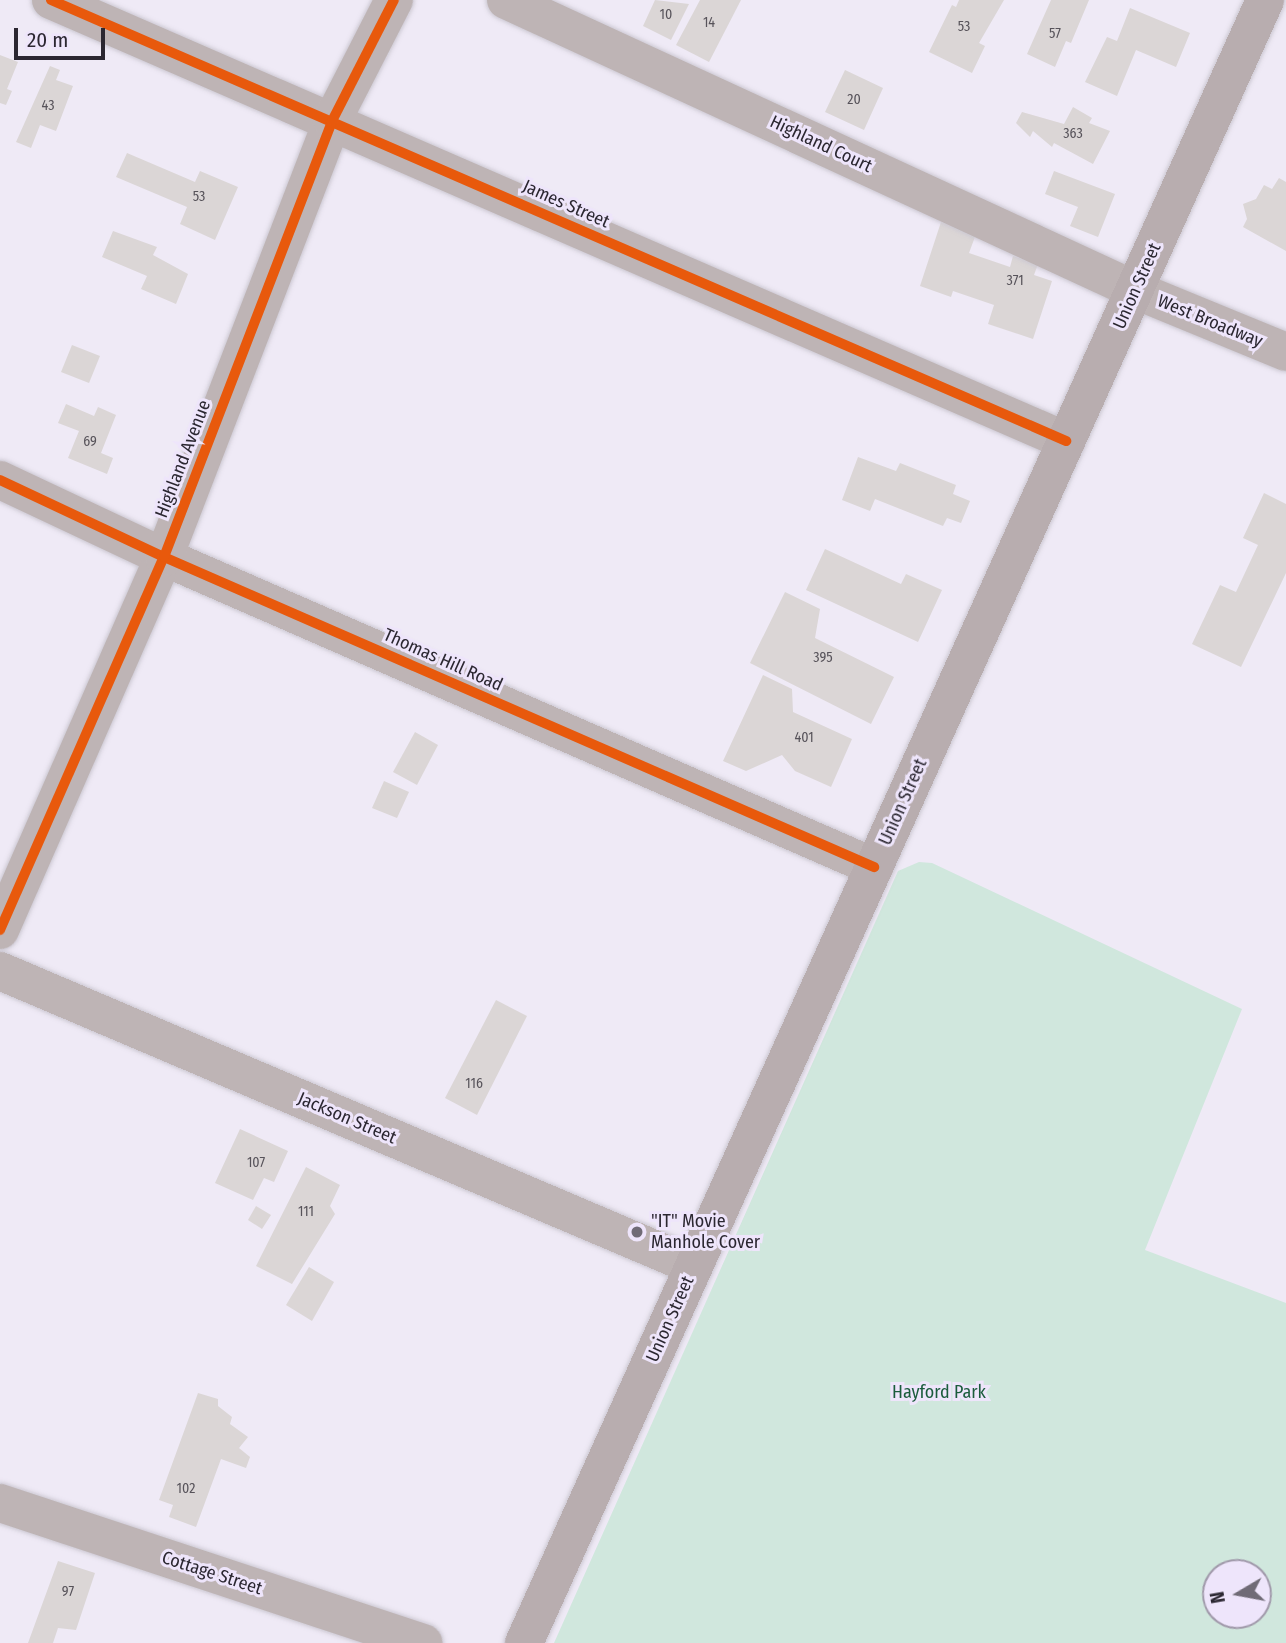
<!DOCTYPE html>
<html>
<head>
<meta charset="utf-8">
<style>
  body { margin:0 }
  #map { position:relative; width:1286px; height:1643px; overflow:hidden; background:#efeaf6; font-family:"Fira Sans Condensed",sans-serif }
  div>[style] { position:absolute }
  .green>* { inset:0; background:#d0e7dd }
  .building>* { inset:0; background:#dbd6d6 }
  .roads { filter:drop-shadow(0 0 2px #ccc8d2) drop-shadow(0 0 2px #ccc8d2) }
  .minor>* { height:38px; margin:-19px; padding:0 19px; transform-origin:19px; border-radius:19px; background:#beb4b5 }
  .major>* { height:38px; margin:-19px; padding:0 19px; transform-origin:19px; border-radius:19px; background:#b8adaf }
  .cycleway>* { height:10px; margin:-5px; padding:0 5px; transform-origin:5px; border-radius:5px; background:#e8590c }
  .dots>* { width:19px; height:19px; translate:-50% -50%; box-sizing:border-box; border:4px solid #eee5fb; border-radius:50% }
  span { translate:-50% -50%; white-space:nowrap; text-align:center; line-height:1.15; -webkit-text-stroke:6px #eee5fb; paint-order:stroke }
  .number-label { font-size:14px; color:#57535a }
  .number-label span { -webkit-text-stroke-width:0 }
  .street-label { font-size:18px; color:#2b2731 }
  .poi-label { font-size:18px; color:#2b2731 }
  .left { translate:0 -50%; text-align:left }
  .park-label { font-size:18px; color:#1b5c3c }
  .north { position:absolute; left:1202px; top:1559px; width:70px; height:70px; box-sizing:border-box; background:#eee5fb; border:2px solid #a099aa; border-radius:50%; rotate:260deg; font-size:19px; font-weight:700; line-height:28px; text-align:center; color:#2b2731 }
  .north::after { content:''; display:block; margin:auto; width:24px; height:32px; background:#706b76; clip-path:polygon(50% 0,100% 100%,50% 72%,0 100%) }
  .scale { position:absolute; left:14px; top:28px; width:91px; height:32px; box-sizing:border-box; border:4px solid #2b2731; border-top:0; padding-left:9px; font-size:21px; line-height:24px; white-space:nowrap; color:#2b2731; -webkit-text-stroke:5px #eee5fb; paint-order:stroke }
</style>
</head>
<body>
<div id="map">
  <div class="green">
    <i style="clip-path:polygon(evenodd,919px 862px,932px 863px,1242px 1009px,1145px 1250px,1286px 1303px,1286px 1643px,554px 1643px,898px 871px,919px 862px,1216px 1573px,1258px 1573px,1258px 1615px,1216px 1615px,1216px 1573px)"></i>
  </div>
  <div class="building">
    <i style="clip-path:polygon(655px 0,689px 4px,671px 40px,643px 26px)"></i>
    <i style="clip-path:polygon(700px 0,741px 0,709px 62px,676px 45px)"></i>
    <i style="clip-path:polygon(959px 0,1004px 0,979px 43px,985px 46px,972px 73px,929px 52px,952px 5px,956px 7px)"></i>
    <i style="clip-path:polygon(1051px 0,1089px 0,1071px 43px,1066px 41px,1055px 67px,1027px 54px)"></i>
    <i style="clip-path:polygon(1130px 8px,1190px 33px,1176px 67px,1136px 50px,1117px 96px,1085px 82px,1107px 37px,1117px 41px)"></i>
    <i style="clip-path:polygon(0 55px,18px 62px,7px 89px,12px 91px,6px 105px,0 103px)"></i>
    <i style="clip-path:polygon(50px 66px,60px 70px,56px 80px,73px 86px,56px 131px,40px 125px,31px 148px,16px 142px)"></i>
    <i style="clip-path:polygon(845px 70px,883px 88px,864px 130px,825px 112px)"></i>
    <i style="clip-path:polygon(1073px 107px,1092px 118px,1089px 123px,1110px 131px,1093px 164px,1054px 143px,1052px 147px,1033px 131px,1030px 137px,1016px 123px,1022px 112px,1064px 124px)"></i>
    <i style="clip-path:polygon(127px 153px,195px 182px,200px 171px,238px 187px,215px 240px,180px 224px,187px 207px,116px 177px)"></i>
    <i style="clip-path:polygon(1054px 171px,1115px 194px,1098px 237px,1070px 226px,1078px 207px,1045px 194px)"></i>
    <i style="clip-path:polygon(1279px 178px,1286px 182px,1286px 251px,1243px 227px,1247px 219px,1243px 204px,1256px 199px,1264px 185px,1272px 189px)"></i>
    <i style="clip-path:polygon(941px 222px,976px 234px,969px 253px,1010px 267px,1013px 256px,1038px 264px,1034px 275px,1052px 281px,1033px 339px,988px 324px,994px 305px,953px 291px,951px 297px,920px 286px)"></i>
    <i style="clip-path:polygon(113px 231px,157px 247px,153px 255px,188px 274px,176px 304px,141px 289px,147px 276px,102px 257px)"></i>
    <i style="clip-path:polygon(72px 345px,100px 356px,89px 383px,61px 372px)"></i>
    <i style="clip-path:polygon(66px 404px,94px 416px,98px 407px,116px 415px,101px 453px,113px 458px,107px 474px,68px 458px,79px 431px,58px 423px)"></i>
    <i style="clip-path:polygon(858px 457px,896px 471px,900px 463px,956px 485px,953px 494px,970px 501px,961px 523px,947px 518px,943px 526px,875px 499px,870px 511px,842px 500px)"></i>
    <i style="clip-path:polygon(1264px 493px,1286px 504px,1286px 573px,1241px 667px,1192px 644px,1220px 585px,1236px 592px,1258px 545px,1243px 538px)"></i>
    <i style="clip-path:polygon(825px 549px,901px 584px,906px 574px,942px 590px,918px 642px,806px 590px)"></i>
    <i style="clip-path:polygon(785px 592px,820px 609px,815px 638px,894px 677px,871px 724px,750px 663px)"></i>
    <i style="clip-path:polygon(763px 675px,792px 689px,793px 712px,852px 739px,831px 787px,795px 771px,782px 755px,746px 771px,723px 761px)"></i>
    <i style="clip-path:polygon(415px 732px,438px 745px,417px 785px,393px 772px)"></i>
    <i style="clip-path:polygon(384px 781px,409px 792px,397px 818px,372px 808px)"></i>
    <i style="clip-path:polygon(496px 1000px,527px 1016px,477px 1115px,445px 1098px)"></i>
    <i style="clip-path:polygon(240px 1129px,288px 1151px,274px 1182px,264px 1178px,253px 1200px,215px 1183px)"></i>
    <i style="clip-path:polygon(306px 1167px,340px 1185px,330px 1206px,335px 1214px,292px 1284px,256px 1266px)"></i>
    <i style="clip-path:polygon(256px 1206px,271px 1215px,262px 1229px,248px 1220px)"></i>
    <i style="clip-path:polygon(309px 1267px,334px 1282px,312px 1321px,286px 1305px)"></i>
    <i style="clip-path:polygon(198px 1393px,218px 1399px,218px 1406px,232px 1417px,230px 1424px,248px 1437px,239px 1448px,250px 1457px,246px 1468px,221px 1459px,196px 1527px,169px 1517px,173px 1505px,159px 1500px)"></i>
    <i style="clip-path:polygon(58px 1561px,95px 1573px,76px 1630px,58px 1628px,53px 1643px,28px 1643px)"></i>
  </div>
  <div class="roads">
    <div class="minor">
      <i style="left:51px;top:0;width:1107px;rotate:23.48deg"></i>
      <i style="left:506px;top:0;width:693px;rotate:24.75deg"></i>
      <i style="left:1135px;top:290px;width:163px;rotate:22.3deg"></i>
      <i style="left:0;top:480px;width:181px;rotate:25.2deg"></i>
      <i style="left:164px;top:557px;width:775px;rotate:23.59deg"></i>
      <i style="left:0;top:930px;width:407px;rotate:-66.3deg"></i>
      <i style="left:164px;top:557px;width:467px;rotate:-68.9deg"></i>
      <i style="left:332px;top:121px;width:136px;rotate:-62.9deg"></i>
      <i style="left:0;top:971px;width:754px;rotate:23.03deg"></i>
      <i style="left:0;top:1503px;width:446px;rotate:18.3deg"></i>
    </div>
    <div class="major">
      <i style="left:524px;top:1643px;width:1802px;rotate:-65.72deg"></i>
    </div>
  </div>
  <div class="cycleway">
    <i style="left:51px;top:0;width:1107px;rotate:23.48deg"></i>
    <i style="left:0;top:480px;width:181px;rotate:25.2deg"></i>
    <i style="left:164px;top:557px;width:775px;rotate:23.59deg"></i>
    <i style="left:0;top:930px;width:407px;rotate:-66.3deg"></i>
    <i style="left:164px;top:557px;width:467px;rotate:-68.9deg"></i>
    <i style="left:332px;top:121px;width:136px;rotate:-62.9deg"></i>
  </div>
  <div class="dots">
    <i style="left:637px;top:1232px;background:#706b76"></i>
  </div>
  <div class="number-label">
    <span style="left:666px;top:15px">10</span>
    <span style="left:709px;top:23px">14</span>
    <span style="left:964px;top:27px">53</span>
    <span style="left:1055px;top:34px">57</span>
    <span style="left:854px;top:100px">20</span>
    <span style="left:48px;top:106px">43</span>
    <span style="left:1073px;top:134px">363</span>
    <span style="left:199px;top:197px">53</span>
    <span style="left:1015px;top:281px">371</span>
    <span style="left:90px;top:442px">69</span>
    <span style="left:823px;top:658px">395</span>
    <span style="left:804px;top:738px">401</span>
    <span style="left:474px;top:1084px">116</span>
    <span style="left:256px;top:1163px">107</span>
    <span style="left:306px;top:1212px">111</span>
    <span style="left:186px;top:1489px">102</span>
    <span style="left:68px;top:1592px">97</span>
  </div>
  <div class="street-label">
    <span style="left:821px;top:144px;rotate:25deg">Highland Court</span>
    <span style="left:566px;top:204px;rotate:24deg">James Street</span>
    <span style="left:1137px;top:286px;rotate:-66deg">Union Street</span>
    <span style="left:1210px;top:321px;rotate:22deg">West Broadway</span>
    <span style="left:183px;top:459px;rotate:-69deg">Highland Avenue</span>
    <span style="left:443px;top:660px;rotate:24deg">Thomas Hill Road</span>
    <span style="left:903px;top:802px;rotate:-66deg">Union Street</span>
    <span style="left:347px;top:1118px;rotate:23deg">Jackson Street</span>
    <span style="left:670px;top:1319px;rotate:-66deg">Union Street</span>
    <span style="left:212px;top:1573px;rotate:18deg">Cottage Street</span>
  </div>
  <div class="poi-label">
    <span class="left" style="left:651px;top:1232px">"IT" Movie<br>Manhole Cover</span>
  </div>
  <div class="park-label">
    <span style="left:939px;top:1392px">Hayford Park</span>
  </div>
  <div class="north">N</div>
  <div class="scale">20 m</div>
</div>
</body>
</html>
